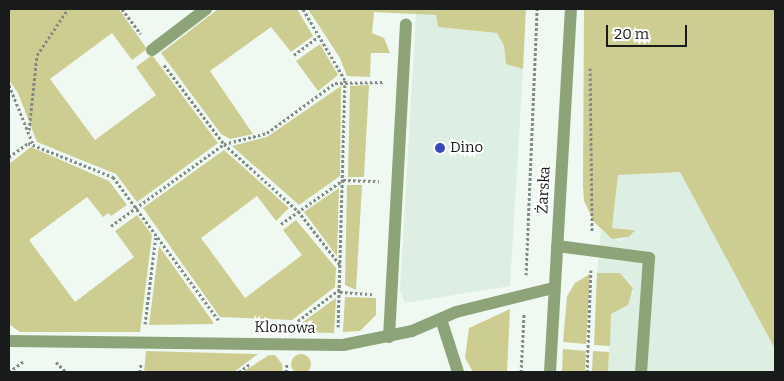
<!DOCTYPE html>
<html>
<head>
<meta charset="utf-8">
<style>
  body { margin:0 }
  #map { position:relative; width:784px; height:381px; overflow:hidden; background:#eff9f2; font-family:Bitter,serif }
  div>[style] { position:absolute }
  .built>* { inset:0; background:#ddeee2 }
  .green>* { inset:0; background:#cdcd92 }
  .round { border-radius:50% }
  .path>* { height:3px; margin-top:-1.5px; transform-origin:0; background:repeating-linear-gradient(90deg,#848a86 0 2.5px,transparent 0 5px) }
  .service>* { height:12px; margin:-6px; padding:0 6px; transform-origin:6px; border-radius:6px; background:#8ca478 }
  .minor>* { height:12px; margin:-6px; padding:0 6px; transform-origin:6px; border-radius:6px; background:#8ca478 }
  .tertiary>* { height:12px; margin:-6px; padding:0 6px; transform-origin:6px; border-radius:6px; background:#8ca478 }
  .dots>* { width:14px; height:14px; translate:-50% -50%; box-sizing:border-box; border:2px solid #fff; border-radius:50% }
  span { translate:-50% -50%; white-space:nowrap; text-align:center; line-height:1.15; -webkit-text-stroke:4px #fff; paint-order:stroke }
  .poi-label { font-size:15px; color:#181b19 }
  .left { translate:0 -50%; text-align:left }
  .street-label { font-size:15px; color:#181b19 }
  .frame { position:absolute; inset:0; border:10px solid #181b19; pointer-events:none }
  .scale { position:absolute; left:606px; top:25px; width:81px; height:22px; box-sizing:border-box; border:2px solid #181b19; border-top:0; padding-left:6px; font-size:15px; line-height:18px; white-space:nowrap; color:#181b19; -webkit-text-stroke:4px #fff; paint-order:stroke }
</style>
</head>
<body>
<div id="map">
  <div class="built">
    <i style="clip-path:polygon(416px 14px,436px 15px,438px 27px,497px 33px,504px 46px,506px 63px,523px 69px,510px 286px,405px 303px,400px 290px)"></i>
    <i style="clip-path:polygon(680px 172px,775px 349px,775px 372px,608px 372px,611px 314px,633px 292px,631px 283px,620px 273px,597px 273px,601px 230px,618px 241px,629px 237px,635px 229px,612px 228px,618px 175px)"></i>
  </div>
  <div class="green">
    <i style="clip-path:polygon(9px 9px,119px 9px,147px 49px,132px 60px,112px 33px,50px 79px,95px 140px,156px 95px,136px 67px,152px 55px,218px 143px,137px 202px,116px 174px,37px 142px,18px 93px,9px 80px)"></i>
    <i style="clip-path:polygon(218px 9px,297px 9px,313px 36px,291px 52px,271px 27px,210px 71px,253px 134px,230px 139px,221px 134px,161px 53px)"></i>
    <i style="clip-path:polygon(308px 9px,526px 9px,523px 69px,506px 64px,504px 46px,497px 33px,438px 27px,436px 15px,374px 12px,372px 33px,384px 38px,390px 53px,371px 53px,370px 77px,347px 76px,340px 58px)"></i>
    <i style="clip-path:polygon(584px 9px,775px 9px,775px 349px,680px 172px,618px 175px,612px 228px,635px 230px,629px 237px,612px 239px,594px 222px,584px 201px,583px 185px)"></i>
    <i style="clip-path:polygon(320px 44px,338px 75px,318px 91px,296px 61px)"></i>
    <i style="clip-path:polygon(369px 85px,364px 177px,348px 177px,350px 86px)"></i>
    <i style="clip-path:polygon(341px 86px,340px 176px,299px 205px,232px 146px,267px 137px)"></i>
    <i style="clip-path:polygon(31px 147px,109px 181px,127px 205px,111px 216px,108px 213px,103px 217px,87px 197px,29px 240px,75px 302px,134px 257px,115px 231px,137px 215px,152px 235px,140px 332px,20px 332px,9px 324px,9px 164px)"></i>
    <i style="clip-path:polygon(224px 150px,289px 208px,276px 221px,257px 196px,201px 238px,245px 298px,302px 255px,283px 230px,296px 220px,336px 268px,335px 287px,292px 320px,220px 317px,143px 208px)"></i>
    <i style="clip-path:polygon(347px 185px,362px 185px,356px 290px,345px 285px)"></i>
    <i style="clip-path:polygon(339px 188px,337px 256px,304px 212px)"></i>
    <i style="clip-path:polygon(159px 246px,213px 322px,213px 324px,149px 325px)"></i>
    <i style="clip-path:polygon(597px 273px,620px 273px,633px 288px,628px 305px,611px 314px,610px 346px,594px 345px)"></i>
    <i style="clip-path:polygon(590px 274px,586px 344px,563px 342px,567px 296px,575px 283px)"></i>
    <i style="clip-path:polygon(345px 297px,376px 298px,376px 315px,360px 331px,343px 332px)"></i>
    <i style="clip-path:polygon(336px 298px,334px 333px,289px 332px)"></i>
    <i style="clip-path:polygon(510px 309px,507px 372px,473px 372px,465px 358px,469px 328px)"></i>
    <i style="clip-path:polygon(563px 349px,586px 351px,585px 372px,562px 372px)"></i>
    <i style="clip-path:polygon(146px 351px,258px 354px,234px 372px,144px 372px)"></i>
    <i style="clip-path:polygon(593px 351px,609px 352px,608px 372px,592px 372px)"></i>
    <i class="round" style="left:291px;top:354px;width:20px;height:20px"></i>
    <i style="clip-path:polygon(269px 355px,275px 355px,282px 364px,283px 372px,243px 372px)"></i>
  </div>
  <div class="path">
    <i style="left:122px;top:9px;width:31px;rotate:53deg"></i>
    <i style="left:303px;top:9px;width:82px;rotate:59.4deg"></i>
    <i style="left:345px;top:80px;width:247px;rotate:91.6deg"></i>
    <i style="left:294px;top:55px;width:31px;rotate:-37deg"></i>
    <i style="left:164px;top:65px;width:99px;rotate:52.8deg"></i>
    <i style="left:224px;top:144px;width:100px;rotate:42.2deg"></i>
    <i style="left:298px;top:211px;width:70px;rotate:52deg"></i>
    <i style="left:590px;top:68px;width:164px;rotate:89.3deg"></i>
    <i style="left:9px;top:85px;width:64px;rotate:67.9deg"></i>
    <i style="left:29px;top:130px;width:75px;rotate:-83.9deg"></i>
    <i style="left:37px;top:55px;width:55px;rotate:-56deg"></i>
    <i style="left:9px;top:157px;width:24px;rotate:-36deg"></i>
    <i style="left:28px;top:143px;width:92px;rotate:21.8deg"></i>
    <i style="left:113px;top:177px;width:180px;rotate:53.6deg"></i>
    <i style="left:281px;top:224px;width:76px;rotate:-35.4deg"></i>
    <i style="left:343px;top:180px;width:36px;rotate:2deg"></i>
    <i style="left:111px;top:226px;width:140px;rotate:-36deg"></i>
    <i style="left:224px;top:144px;width:44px;rotate:-14.3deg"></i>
    <i style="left:267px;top:133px;width:84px;rotate:-36.3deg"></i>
    <i style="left:335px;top:83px;width:48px;rotate:-1.2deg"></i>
    <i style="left:526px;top:275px;width:266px;rotate:-87.6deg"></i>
    <i style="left:340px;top:292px;width:32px;rotate:4deg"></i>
    <i style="left:145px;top:324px;width:89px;rotate:-82.9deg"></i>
    <i style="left:294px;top:324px;width:58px;rotate:-37.3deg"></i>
    <i style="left:56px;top:362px;width:14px;rotate:45deg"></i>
    <i style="left:9px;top:372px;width:19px;rotate:-36deg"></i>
    <i style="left:140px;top:372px;width:9px;rotate:-84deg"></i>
    <i style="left:239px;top:372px;width:14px;rotate:-36deg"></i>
    <i style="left:286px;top:372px;width:9px;rotate:-84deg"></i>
    <i style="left:521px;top:372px;width:58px;rotate:-87deg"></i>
    <i style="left:587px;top:372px;width:102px;rotate:-87.8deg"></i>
  </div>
  <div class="service">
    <i style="left:152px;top:50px;width:68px;rotate:-37.2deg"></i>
    <i style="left:557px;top:246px;width:93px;rotate:7.4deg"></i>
    <i style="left:649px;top:258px;width:114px;rotate:94deg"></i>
    <i style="left:441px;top:319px;width:56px;rotate:72.2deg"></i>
    <i style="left:389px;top:337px;width:313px;rotate:-86.9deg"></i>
  </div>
  <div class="minor">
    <i style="left:9px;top:341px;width:334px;rotate:0.7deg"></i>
    <i style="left:343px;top:345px;width:70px;rotate:-11.5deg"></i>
    <i style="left:412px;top:331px;width:48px;rotate:-23.4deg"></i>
    <i style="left:456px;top:312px;width:100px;rotate:-13.9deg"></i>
  </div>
  <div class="tertiary">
    <i style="left:550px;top:372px;width:364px;rotate:-86.7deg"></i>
  </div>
  <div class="dots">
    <i style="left:440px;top:148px;background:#3946b9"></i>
  </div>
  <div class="poi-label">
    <span class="left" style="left:450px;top:148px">Dino</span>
  </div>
  <div class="street-label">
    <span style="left:544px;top:190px;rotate:-87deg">Żarska</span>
    <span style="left:285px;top:328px;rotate:1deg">Klonowa</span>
  </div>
  <div class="frame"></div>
  <div class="scale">20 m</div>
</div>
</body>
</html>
